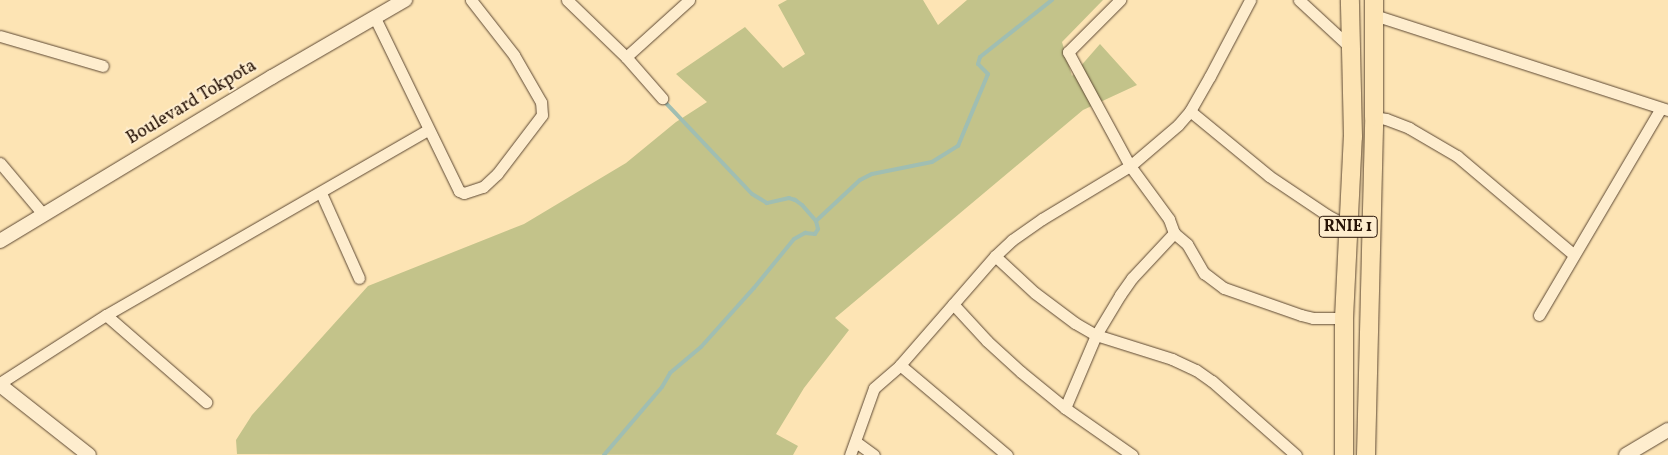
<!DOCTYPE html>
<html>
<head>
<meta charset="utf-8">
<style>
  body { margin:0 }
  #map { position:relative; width:1668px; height:455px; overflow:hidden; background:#fde4b4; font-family:Vollkorn,serif }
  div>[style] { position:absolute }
  .green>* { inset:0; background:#c3c38a }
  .stream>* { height:4px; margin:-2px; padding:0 2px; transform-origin:2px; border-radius:2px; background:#a0beb2 }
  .roads { filter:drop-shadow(0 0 1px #5c4732) drop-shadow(0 0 1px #5c4732) }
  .minor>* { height:11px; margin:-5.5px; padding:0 5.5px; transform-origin:5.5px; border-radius:5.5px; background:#feedce }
  .tertiary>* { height:14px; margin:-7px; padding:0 7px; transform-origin:7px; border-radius:7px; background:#feedce }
  .trunk>* { height:18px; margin:-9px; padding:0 9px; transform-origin:9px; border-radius:9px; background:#fde4b4 }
  span { translate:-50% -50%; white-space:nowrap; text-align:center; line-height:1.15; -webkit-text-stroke:4px #feedce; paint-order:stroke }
  .shield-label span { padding:1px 4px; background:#feedce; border:1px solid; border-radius:4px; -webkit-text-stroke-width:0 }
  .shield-label { font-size:16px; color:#271306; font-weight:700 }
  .street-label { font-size:18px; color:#271306 }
</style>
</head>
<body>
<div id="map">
  <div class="green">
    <i style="clip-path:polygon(787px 0,923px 0,938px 25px,967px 0,1103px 0,1062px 42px,1072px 76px,1100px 44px,1137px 85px,1083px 110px,835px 318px,849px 330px,804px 388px,776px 434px,798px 446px,793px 455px,237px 454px,236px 440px,252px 415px,368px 286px,524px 224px,626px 163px,676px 122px,707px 102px,676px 74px,745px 27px,783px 68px,805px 54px,778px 5px)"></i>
  </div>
  <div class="stream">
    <i style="left:816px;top:221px;width:60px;rotate:-43deg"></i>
    <i style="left:860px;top:180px;width:13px;rotate:-27deg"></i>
    <i style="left:872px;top:174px;width:61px;rotate:-11.3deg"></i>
    <i style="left:932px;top:162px;width:31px;rotate:-32deg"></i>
    <i style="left:958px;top:146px;width:78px;rotate:-67.4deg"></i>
    <i style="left:988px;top:74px;width:14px;rotate:-135deg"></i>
    <i style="left:978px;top:64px;width:7px;rotate:-74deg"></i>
    <i style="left:980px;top:57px;width:92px;rotate:-38.4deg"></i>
    <i style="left:604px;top:455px;width:89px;rotate:-49.5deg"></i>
    <i style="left:662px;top:387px;width:16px;rotate:-60deg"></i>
    <i style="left:670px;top:373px;width:40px;rotate:-40deg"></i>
    <i style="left:701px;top:347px;width:79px;rotate:-48.1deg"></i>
    <i style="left:754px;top:288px;width:63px;rotate:-50.8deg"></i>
    <i style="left:794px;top:239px;width:13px;rotate:-29deg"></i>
    <i style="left:805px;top:233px;width:10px;rotate:6deg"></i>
    <i style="left:815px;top:234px;width:6px;rotate:-59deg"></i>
    <i style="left:818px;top:229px;width:8px;rotate:-104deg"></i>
    <i style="left:816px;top:221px;width:21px;rotate:-131deg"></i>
    <i style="left:802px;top:205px;width:9px;rotate:-144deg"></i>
    <i style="left:795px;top:200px;width:6px;rotate:-162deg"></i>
    <i style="left:789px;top:198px;width:23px;rotate:167deg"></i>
    <i style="left:767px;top:203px;width:17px;rotate:-149deg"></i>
    <i style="left:752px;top:194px;width:129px;rotate:-133.4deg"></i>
  </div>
  <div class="roads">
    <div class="minor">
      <i style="left:567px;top:0;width:82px;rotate:44deg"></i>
      <i style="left:626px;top:57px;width:55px;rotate:48.7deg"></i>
      <i style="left:1299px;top:0;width:71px;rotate:42.7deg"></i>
      <i style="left:1374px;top:15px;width:309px;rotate:17.9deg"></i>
      <i style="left:375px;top:18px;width:192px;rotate:64.1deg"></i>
      <i style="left:459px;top:191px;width:5px;rotate:22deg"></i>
      <i style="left:464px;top:193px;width:20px;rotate:-18deg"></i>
      <i style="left:483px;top:187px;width:19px;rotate:-43deg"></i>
      <i style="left:497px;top:174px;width:74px;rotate:-52.7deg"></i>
      <i style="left:542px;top:115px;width:13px;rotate:-94deg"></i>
      <i style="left:541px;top:102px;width:54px;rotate:-119.9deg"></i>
      <i style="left:514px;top:55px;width:70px;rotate:-128deg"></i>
      <i style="left:0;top:36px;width:107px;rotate:16.2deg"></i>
      <i style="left:626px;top:57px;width:85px;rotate:-42.1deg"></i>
      <i style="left:1190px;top:111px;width:102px;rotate:39.4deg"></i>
      <i style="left:1269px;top:176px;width:70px;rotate:33.9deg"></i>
      <i style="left:1327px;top:215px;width:24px;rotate:28deg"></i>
      <i style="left:1374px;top:117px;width:12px;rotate:9deg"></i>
      <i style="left:1386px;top:119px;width:25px;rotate:21deg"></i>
      <i style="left:1409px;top:128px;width:56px;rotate:30.3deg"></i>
      <i style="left:1457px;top:156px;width:153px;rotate:40.2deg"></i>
      <i style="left:0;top:163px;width:67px;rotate:49.9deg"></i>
      <i style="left:321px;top:193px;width:93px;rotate:65.9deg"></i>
      <i style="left:1174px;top:233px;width:17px;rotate:40deg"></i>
      <i style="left:1187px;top:244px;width:34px;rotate:60deg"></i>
      <i style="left:1204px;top:273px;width:25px;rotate:37deg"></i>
      <i style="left:1224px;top:288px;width:82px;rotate:19.3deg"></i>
      <i style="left:1301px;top:315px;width:12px;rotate:14deg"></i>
      <i style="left:1313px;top:318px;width:31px"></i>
      <i style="left:995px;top:256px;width:54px;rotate:42.8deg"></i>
      <i style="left:1035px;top:293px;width:50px;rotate:36.9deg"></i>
      <i style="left:1075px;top:323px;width:24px;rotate:30deg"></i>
      <i style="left:1096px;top:335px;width:80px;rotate:17.5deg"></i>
      <i style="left:1172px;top:359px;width:26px;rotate:25deg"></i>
      <i style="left:1196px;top:370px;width:19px;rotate:35deg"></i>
      <i style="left:1212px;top:381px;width:112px;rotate:41.4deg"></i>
      <i style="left:953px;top:304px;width:50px;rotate:47.4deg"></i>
      <i style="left:987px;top:341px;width:46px;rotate:42.4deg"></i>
      <i style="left:1021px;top:372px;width:57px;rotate:39.3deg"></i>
      <i style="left:1065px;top:408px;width:82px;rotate:35deg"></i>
      <i style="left:106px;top:315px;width:133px;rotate:41deg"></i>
      <i style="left:1539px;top:315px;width:240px;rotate:-59.5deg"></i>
      <i style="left:900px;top:365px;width:140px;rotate:40.1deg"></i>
      <i style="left:0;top:383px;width:126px;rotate:-32.7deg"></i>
      <i style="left:106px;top:315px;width:371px;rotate:-29.9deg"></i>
      <i style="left:1065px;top:408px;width:79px;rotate:-67deg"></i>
      <i style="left:1096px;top:335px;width:47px;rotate:-59deg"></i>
      <i style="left:1120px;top:295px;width:21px;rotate:-55deg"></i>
      <i style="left:1132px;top:278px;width:62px;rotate:-47deg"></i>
      <i style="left:1174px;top:233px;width:15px;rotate:-110deg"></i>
      <i style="left:1169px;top:219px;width:66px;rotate:-126.3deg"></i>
      <i style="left:1130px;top:166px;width:130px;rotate:-118.5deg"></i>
      <i style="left:1068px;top:52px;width:74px;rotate:-45deg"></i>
      <i style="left:856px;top:442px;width:22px;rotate:36deg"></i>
      <i style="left:850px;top:455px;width:71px;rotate:-70.3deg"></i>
      <i style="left:874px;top:388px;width:35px;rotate:-41deg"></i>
      <i style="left:900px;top:365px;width:145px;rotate:-48.9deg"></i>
      <i style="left:995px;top:256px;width:23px;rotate:-43deg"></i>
      <i style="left:1012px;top:240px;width:37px;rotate:-35deg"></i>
      <i style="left:1042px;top:219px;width:103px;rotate:-31.1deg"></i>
      <i style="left:1130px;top:166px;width:63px;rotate:-40.5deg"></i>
      <i style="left:1178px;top:125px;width:18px;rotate:-49deg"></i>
      <i style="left:1190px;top:111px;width:40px;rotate:-60.3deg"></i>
      <i style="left:1210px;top:76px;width:86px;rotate:-62.2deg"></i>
    </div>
    <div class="tertiary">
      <i style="left:0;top:241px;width:318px;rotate:-31.1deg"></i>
      <i style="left:272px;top:77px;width:154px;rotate:-30.1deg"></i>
      <i style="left:0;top:385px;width:113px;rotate:38.2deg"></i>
      <i style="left:1626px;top:455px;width:49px;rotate:-30.8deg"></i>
    </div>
    <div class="trunk">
      <i style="left:1344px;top:455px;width:137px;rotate:-90deg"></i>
      <i style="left:1344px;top:318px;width:181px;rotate:-87.2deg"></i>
      <i style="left:1353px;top:137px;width:137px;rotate:-91.3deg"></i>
      <i style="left:1366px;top:455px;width:338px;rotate:-88.6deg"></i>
      <i style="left:1374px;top:117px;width:117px;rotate:-90deg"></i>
    </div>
  </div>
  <div class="shield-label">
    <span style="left:1348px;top:227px">RNIE 1</span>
  </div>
  <div class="street-label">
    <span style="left:192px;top:103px;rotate:-31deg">Boulevard Tokpota</span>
  </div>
</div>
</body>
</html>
